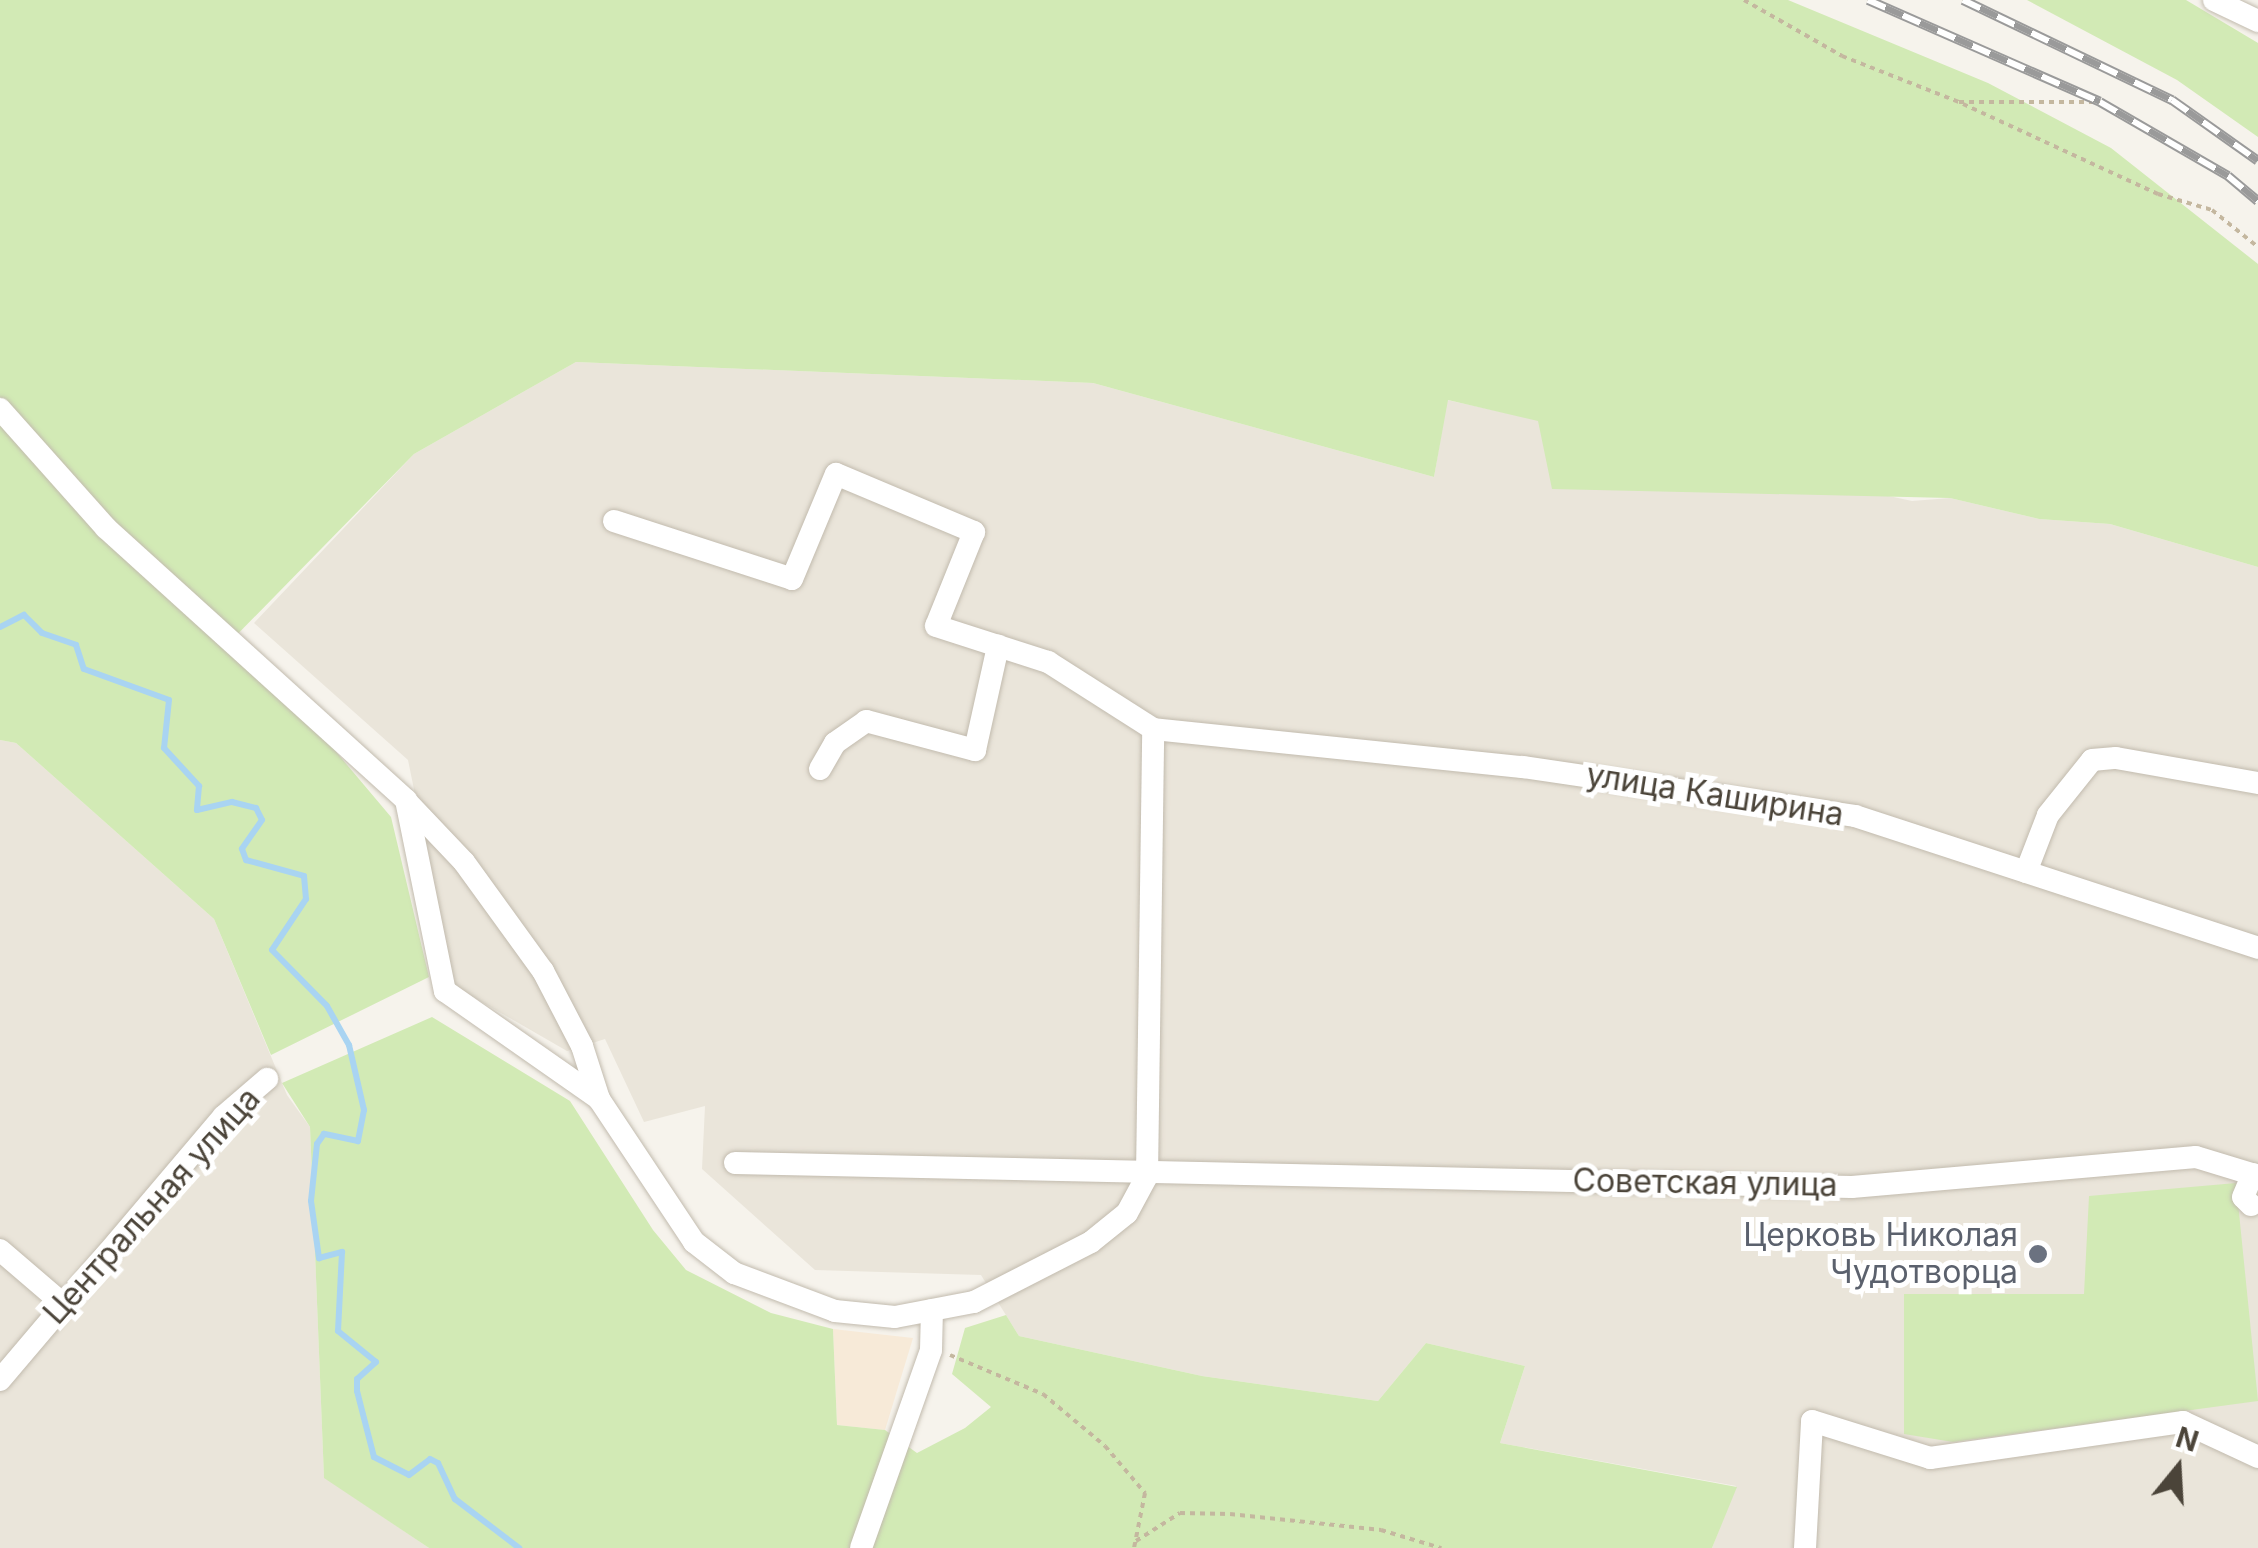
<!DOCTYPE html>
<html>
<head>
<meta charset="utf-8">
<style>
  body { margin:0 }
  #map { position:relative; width:2258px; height:1548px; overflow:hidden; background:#f6f3ec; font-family:Inter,sans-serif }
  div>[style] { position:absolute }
  .residential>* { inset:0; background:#eae5da }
  .commercial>* { inset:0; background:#f7ead8 }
  .green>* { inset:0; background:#d2eab5 }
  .stream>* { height:6px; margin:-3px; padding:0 3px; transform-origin:3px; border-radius:3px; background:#a9d4f2 }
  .path>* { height:4px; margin-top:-2px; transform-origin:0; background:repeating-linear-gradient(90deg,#c4b79f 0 5px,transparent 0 10px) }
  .roads { filter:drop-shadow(0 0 2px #c2bbae) drop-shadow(0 0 2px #c2bbae) }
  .minor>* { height:22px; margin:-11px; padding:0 11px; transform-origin:11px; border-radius:11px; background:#fff }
  .rail>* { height:10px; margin-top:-5px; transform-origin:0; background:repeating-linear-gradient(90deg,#fff 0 19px,#9a9a9a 0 38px); box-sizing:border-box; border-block:2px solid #9a9a9a }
  .dots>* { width:28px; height:28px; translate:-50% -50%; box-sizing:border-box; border:5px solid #fff; border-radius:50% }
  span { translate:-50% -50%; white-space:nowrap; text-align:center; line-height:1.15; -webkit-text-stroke:10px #fff; paint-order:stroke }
  .street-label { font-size:32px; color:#4b4439 }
  .worship-label { font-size:32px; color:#5b616d }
  .right { translate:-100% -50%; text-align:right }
  .north { position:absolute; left:2128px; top:1418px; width:100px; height:100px; -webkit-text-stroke:8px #fff; paint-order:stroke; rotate:18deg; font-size:28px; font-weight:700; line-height:40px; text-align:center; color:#4b4439 }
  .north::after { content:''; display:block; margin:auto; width:35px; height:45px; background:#4b4439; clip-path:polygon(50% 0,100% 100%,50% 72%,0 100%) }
</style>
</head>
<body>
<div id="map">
  <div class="residential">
    <i style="clip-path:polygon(576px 362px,1093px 383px,1434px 477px,1447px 400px,1912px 501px,1950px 498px,2039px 519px,2110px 524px,2258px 567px,2258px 1548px,1712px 1548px,1736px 1486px,1500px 1443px,1525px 1366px,1426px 1343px,1378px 1401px,1202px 1376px,1019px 1336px,981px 1275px,815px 1270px,702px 1169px,705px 1106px,644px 1122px,605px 1039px,567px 1051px,454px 986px,408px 760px,254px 623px,414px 454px)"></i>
    <i style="clip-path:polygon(0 740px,16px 743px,214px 919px,287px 1095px,310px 1127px,324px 1477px,429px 1548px,0 1548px)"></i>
  </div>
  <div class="commercial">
    <i style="clip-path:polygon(833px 1329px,913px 1338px,885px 1430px,837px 1425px)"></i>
  </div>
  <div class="green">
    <i style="clip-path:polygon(0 0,1788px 0,1988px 83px,2111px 148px,2258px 264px,2258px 567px,2110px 524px,2039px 519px,1950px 498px,1552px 489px,1538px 421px,1448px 400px,1434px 477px,1093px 383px,576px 362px,414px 454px,225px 647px,332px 747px,391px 817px,429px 977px,271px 1055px,214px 919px,16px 743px,0 740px)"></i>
    <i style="clip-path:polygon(2027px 0,2186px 0,2258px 43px,2258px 137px,2177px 80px)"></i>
    <i style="clip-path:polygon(432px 1017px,570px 1101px,653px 1230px,686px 1270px,771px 1313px,833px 1329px,837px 1425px,885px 1430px,917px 1453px,965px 1428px,991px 1407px,952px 1374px,965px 1328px,1006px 1315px,1019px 1336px,1202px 1376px,1378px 1401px,1426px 1343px,1525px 1366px,1500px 1443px,1737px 1487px,1712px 1548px,429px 1548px,324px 1478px,310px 1127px,282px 1083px)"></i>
    <i style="clip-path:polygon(2236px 1183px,2258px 1401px,1953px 1442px,1904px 1434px,1904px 1294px,2084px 1294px,2089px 1196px)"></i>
  </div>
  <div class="stream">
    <i style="left:0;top:627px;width:27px;rotate:-27deg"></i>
    <i style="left:24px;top:615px;width:25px;rotate:45deg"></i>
    <i style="left:42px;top:633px;width:36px;rotate:19deg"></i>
    <i style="left:76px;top:645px;width:25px;rotate:72deg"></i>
    <i style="left:84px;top:669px;width:90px;rotate:20deg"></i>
    <i style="left:169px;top:700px;width:48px;rotate:95.9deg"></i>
    <i style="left:164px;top:748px;width:52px;rotate:47.4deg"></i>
    <i style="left:199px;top:786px;width:24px;rotate:95deg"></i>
    <i style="left:197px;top:810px;width:36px;rotate:-13deg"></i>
    <i style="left:232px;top:802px;width:25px;rotate:14deg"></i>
    <i style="left:256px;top:808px;width:13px;rotate:63deg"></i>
    <i style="left:262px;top:820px;width:35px;rotate:125deg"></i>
    <i style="left:242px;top:849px;width:12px;rotate:70deg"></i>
    <i style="left:246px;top:860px;width:60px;rotate:15.4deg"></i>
    <i style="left:304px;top:876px;width:23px;rotate:85deg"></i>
    <i style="left:306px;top:899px;width:61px;rotate:123.7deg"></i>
    <i style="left:272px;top:950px;width:78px;rotate:45.5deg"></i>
    <i style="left:327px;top:1006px;width:45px;rotate:60.6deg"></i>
    <i style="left:349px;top:1045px;width:67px;rotate:77deg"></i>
    <i style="left:364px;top:1110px;width:32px;rotate:101deg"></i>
    <i style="left:358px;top:1141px;width:35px;rotate:-168deg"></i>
    <i style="left:324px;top:1134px;width:12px;rotate:125deg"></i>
    <i style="left:317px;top:1144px;width:57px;rotate:96deg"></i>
    <i style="left:311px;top:1201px;width:58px;rotate:82deg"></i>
    <i style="left:319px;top:1258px;width:24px;rotate:-15deg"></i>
    <i style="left:342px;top:1252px;width:79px;rotate:92.9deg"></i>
    <i style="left:338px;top:1331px;width:49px;rotate:39.2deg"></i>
    <i style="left:376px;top:1362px;width:25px;rotate:138deg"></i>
    <i style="left:357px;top:1379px;width:12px;rotate:90deg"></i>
    <i style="left:357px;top:1391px;width:68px;rotate:75.6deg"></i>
    <i style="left:374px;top:1457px;width:39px;rotate:27deg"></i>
    <i style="left:409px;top:1475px;width:26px;rotate:-37deg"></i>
    <i style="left:430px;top:1459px;width:9px;rotate:27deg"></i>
    <i style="left:438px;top:1463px;width:40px;rotate:65deg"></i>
    <i style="left:455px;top:1499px;width:81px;rotate:37.4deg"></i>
  </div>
  <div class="path">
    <i style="left:1744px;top:0;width:113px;rotate:29.7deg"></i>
    <i style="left:1842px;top:56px;width:126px;rotate:21.5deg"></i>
    <i style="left:1959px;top:102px;width:141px"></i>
    <i style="left:1963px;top:104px;width:215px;rotate:24.8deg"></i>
    <i style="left:2158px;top:194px;width:56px;rotate:16.5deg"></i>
    <i style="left:2212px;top:210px;width:59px;rotate:38.8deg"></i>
    <i style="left:950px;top:1355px;width:101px;rotate:22.8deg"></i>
    <i style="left:1043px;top:1394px;width:81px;rotate:40deg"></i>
    <i style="left:1105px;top:1446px;width:62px;rotate:49.6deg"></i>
    <i style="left:1145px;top:1493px;width:56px;rotate:101.3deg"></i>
    <i style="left:1136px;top:1541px;width:52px;rotate:-32.5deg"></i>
    <i style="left:1180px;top:1513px;width:50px;rotate:1.1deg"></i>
    <i style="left:1230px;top:1514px;width:152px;rotate:6deg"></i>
    <i style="left:1381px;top:1530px;width:63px;rotate:16.7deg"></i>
  </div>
  <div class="roads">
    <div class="minor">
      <i style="left:2214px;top:0;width:49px;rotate:25.5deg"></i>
      <i style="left:0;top:409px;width:159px;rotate:48.3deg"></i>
      <i style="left:106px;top:528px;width:405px;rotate:42.2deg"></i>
      <i style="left:406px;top:800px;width:195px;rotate:78.5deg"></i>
      <i style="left:445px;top:991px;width:188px;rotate:35deg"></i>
      <i style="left:599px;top:1099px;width:172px;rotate:56.4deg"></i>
      <i style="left:694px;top:1242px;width:51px;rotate:37.8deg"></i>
      <i style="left:734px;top:1273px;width:108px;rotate:20.6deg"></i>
      <i style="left:835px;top:1311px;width:60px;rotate:5.7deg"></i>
      <i style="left:895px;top:1317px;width:80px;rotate:-10.8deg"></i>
      <i style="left:974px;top:1302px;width:131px;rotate:-27.1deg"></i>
      <i style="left:1091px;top:1242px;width:46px;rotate:-38.9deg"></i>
      <i style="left:1127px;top:1213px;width:42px;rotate:-61.6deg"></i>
      <i style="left:1147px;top:1176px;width:447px;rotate:-89.2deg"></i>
      <i style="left:614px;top:521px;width:187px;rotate:18deg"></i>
      <i style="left:792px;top:579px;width:114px;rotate:-67.3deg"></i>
      <i style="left:836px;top:474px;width:150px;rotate:22.8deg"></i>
      <i style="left:974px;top:532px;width:101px;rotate:112deg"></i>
      <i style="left:936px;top:626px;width:118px;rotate:17.8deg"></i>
      <i style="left:1048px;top:662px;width:125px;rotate:32.5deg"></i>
      <i style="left:1153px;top:729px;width:372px;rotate:5.9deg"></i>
      <i style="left:1523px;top:767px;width:336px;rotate:8.4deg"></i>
      <i style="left:1855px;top:816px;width:424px;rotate:18.1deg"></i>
      <i style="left:820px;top:769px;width:30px;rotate:-60deg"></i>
      <i style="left:835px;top:743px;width:38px;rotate:-35deg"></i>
      <i style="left:866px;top:721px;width:113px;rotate:14.9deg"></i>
      <i style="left:975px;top:750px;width:107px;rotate:-77.5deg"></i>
      <i style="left:408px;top:803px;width:81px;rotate:46.5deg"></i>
      <i style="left:464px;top:862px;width:135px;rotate:54.1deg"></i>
      <i style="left:543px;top:971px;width:85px;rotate:62.5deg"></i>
      <i style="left:582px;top:1046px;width:56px;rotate:72.2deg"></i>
      <i style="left:2026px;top:872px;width:61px;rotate:-68.9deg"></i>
      <i style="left:2048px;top:815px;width:70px;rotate:-51.3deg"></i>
      <i style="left:2092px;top:760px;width:24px;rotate:-5deg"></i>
      <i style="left:2116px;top:758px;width:144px;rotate:10deg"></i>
      <i style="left:735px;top:1163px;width:1117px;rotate:1.23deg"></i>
      <i style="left:1852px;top:1187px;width:345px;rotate:-5deg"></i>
      <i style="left:2196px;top:1157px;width:65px;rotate:17deg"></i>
      <i style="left:2251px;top:1205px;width:11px;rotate:-135deg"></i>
      <i style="left:2243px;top:1197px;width:25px;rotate:-67deg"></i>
      <i style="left:0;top:1250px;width:83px;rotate:40.6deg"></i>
      <i style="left:0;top:1380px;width:346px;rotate:-49.7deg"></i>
      <i style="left:224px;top:1116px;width:57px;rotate:-40.7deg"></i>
      <i style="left:861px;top:1548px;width:210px;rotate:-70.5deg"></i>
      <i style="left:931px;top:1350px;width:40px;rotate:-88.6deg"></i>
      <i style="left:1805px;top:1548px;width:127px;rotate:-86.8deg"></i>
      <i style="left:1812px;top:1421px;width:124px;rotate:17.4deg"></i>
      <i style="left:1930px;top:1458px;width:256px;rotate:-8.1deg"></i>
      <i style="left:2183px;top:1422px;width:83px;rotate:25deg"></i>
    </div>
  </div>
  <div class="rail">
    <i style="left:1868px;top:0;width:253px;rotate:23.7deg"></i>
    <i style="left:2100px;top:102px;width:148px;rotate:30deg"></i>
    <i style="left:2228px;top:176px;width:39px;rotate:40deg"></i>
    <i style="left:1963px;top:0;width:232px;rotate:25.6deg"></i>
    <i style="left:2172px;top:100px;width:105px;rotate:35.3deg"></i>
  </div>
  <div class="dots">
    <i style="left:2038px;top:1254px;background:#6b7280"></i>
  </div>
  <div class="street-label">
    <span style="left:1715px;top:795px;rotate:9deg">улица Каширина</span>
    <span style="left:1705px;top:1183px;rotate:1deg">Советская улица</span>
    <span style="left:152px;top:1206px;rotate:-48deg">Центральная улица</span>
  </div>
  <div class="worship-label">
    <span class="right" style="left:2018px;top:1254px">Церковь Николая<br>Чудотворца</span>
  </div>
  <div class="north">N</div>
</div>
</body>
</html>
